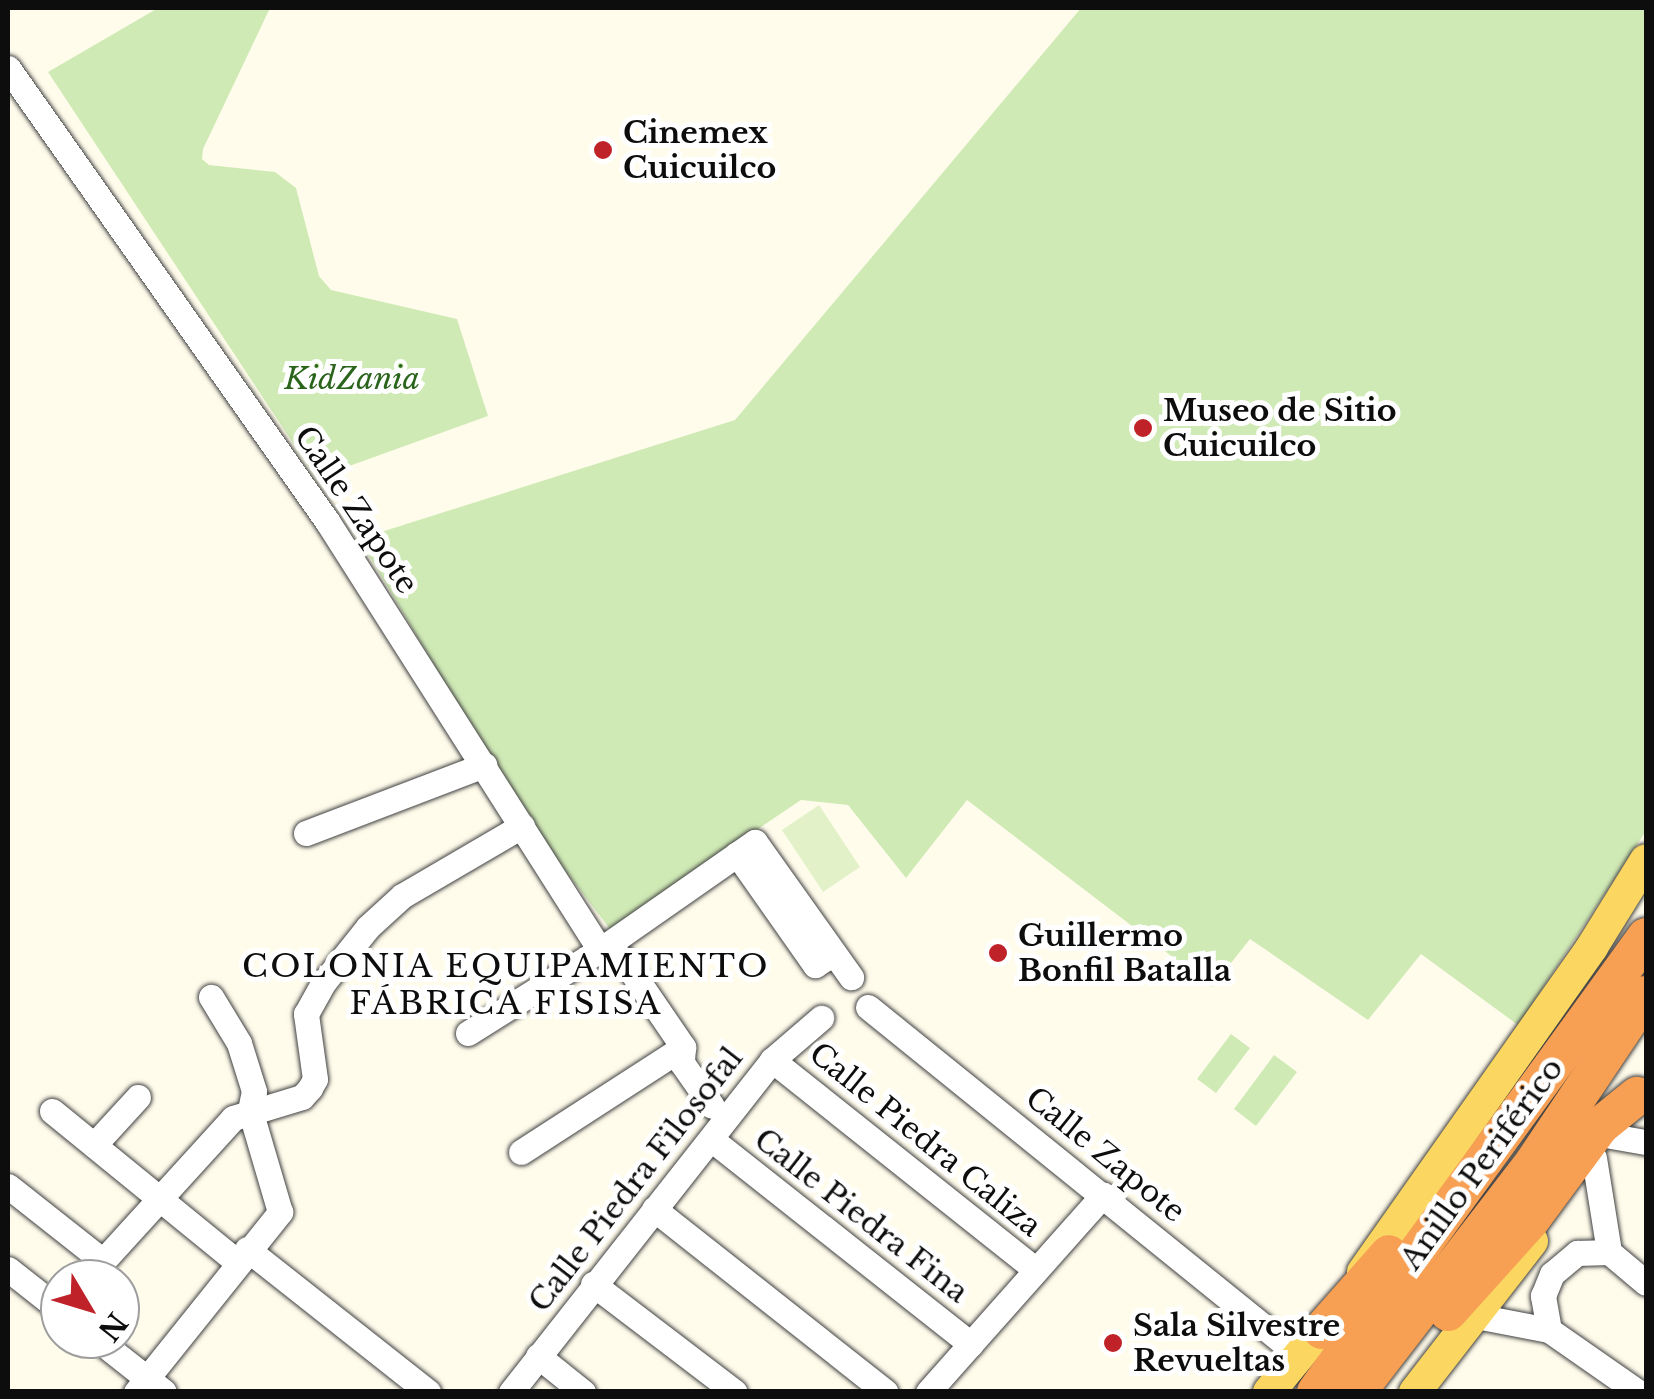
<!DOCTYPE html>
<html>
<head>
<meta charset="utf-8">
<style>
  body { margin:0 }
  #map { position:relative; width:1654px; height:1399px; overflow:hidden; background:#fffcec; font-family:"Libre Baskerville",serif }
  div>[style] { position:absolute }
  .green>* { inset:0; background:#d0eab6 }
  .pitch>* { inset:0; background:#e2f1c8 }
  .roads { filter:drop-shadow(0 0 2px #404040) drop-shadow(0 0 2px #404040) }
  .minor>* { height:25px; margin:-12.5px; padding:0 12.5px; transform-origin:12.5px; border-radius:12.5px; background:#fff }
  .major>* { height:32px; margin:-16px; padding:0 16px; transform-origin:16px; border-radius:16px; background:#fbd761 }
  .highway>* { height:38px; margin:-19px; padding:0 19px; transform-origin:19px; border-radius:19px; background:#f79f53 }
  .dots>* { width:28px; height:28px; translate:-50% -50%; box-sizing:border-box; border:5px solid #fff; border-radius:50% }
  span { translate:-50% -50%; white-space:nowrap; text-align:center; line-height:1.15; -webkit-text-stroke:10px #fff; paint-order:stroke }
  .poi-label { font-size:30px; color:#0d0d0d; font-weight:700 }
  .left { translate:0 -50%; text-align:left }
  .park-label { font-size:30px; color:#2b651c; font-style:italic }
  .street-label { font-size:30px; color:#0d0d0d }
  .neighbourhood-label { font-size:32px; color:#0d0d0d; letter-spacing:2.5px }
  .frame { position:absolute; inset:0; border:10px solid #0d0d0d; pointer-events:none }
  .north { position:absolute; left:40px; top:1259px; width:100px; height:100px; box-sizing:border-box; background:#fff; border:2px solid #9e9e9e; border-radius:50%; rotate:128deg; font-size:28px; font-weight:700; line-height:40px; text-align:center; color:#0d0d0d }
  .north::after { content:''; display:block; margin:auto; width:35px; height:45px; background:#bf2329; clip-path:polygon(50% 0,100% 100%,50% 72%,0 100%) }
</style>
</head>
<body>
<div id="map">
  <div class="green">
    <i style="clip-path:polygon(158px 8px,270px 8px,203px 149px,202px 159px,209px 165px,275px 172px,296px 188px,319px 276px,331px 290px,457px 319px,488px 416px,316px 478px,48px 72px)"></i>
    <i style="clip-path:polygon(1081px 8px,1646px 8px,1646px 831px,1518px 1025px,1421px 954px,1368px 1020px,1250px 939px,1212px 987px,967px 800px,906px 878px,848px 805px,801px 800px,610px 929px,528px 822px,359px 539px,735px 420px)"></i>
    <i style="clip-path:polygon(1231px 1034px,1250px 1048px,1216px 1093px,1197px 1079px)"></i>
    <i style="clip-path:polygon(1274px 1055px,1297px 1072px,1256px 1126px,1234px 1109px)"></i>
  </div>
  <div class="pitch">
    <i style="clip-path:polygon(819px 805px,860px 867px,823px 892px,782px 830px)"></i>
  </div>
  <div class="roads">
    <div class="minor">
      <i style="left:8px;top:68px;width:554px;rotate:54.85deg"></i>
      <i style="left:327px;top:521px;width:508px;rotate:57.53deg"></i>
      <i style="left:306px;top:833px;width:191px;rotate:-20.9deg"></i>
      <i style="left:737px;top:854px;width:136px;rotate:54.9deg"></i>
      <i style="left:815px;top:965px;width:22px;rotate:-32deg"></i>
      <i style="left:600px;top:950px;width:25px;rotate:21deg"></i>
      <i style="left:623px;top:959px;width:107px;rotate:55.7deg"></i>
      <i style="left:683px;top:1047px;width:16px;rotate:94deg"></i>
      <i style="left:682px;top:1063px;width:52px;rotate:55.1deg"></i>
      <i style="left:868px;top:1007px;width:555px;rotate:38.93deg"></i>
      <i style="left:468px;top:1033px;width:156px;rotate:-32.2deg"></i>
      <i style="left:600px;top:950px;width:189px;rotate:-34.9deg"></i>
      <i style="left:755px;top:842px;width:166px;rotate:54.6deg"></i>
      <i style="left:772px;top:1060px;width:337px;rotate:38.5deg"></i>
      <i style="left:52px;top:1111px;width:239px;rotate:39.2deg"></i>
      <i style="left:1611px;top:1136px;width:36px;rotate:10deg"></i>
      <i style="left:711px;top:1139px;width:331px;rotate:38.3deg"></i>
      <i style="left:94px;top:1145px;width:65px;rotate:-47.5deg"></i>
      <i style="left:521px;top:1152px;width:193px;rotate:-32.9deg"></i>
      <i style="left:1594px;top:1158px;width:95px;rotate:80.9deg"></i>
      <i style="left:1609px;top:1252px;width:48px;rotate:40deg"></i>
      <i style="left:8px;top:1186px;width:121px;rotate:38.3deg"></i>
      <i style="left:103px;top:1261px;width:193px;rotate:-47.7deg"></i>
      <i style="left:233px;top:1118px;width:72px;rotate:-16.9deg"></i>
      <i style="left:302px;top:1097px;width:12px;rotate:-48deg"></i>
      <i style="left:310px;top:1088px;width:10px;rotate:-61deg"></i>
      <i style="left:315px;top:1079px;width:66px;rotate:-97.9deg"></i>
      <i style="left:306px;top:1014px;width:37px;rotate:-61deg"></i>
      <i style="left:324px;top:982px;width:70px;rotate:-51.3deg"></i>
      <i style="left:368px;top:927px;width:46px;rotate:-42.4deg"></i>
      <i style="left:402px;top:896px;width:139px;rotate:-30.3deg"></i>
      <i style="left:654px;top:1209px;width:295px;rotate:38.3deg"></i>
      <i style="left:247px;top:1249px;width:231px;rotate:38.3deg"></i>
      <i style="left:8px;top:1269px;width:66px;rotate:38.3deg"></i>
      <i style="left:593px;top:1284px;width:178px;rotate:37.3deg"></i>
      <i style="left:1476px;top:1316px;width:74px;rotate:10.9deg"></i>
      <i style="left:1549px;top:1330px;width:108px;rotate:34.9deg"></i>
      <i style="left:1549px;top:1330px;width:35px;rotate:-100deg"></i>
      <i style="left:1543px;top:1296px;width:24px;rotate:-68deg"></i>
      <i style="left:1552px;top:1274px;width:33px;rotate:-40deg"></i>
      <i style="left:1577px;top:1253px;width:32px;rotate:-2deg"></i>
      <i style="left:97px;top:1339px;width:85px;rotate:38.3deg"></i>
      <i style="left:538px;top:1356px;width:58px;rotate:38.7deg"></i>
      <i style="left:136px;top:1392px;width:231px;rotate:-51.3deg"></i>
      <i style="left:280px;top:1212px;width:106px;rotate:-106.4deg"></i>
      <i style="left:250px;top:1110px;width:19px;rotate:-78deg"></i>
      <i style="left:254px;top:1091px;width:50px;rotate:-107.4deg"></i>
      <i style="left:239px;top:1043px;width:54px;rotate:-121.3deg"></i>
      <i style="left:511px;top:1392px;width:422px;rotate:-51.8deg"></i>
      <i style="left:772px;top:1060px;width:65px;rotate:-40.6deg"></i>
      <i style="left:928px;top:1392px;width:264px;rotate:-48.4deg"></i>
    </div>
    <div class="major">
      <i style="left:1363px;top:1272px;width:398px;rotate:-54.8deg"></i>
      <i style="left:1592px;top:947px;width:102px;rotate:-58.2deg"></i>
      <i style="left:1269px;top:1392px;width:104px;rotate:-50.5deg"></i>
      <i style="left:1415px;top:1392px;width:191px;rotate:-52.2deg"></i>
    </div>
    <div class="highway">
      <i style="left:1448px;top:1312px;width:122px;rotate:-48deg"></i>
      <i style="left:1530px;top:1221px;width:118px;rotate:-53.6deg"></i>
      <i style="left:1600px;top:1126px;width:48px;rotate:-39deg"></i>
      <i style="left:1322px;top:1330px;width:101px;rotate:-48.6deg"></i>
      <i style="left:1316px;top:1392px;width:562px;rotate:-54.05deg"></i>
      <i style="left:1357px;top:1392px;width:290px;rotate:-52.4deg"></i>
      <i style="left:1534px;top:1162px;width:201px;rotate:-56.2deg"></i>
    </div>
  </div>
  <div class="dots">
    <i style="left:603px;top:150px;background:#bf2329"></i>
    <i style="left:1143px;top:428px;background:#bf2329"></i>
    <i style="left:998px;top:953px;background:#bf2329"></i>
    <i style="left:1113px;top:1343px;background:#bf2329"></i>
  </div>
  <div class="poi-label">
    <span class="left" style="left:623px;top:150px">Cinemex<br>Cuicuilco</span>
    <span class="left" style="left:1163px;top:428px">Museo de Sitio<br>Cuicuilco</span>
    <span class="left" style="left:1018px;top:953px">Guillermo<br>Bonfil Batalla</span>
    <span class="left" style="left:1133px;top:1343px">Sala Silvestre<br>Revueltas</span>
  </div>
  <div class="park-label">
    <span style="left:352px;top:379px">KidZania</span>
  </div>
  <div class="street-label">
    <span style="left:356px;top:510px;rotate:56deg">Calle Zapote</span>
    <span style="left:925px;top:1140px;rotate:39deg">Calle Piedra Caliza</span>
    <span style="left:1105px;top:1155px;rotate:39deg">Calle Zapote</span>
    <span style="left:1482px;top:1164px;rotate:-54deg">Anillo Periférico</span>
    <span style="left:636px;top:1180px;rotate:-52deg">Calle Piedra Filosofal</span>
    <span style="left:861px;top:1216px;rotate:38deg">Calle Piedra Fina</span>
  </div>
  <div class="neighbourhood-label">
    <span style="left:506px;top:985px">COLONIA EQUIPAMIENTO<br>FÁBRICA FISISA</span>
  </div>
  <div class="frame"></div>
  <div class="north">N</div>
</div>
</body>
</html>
